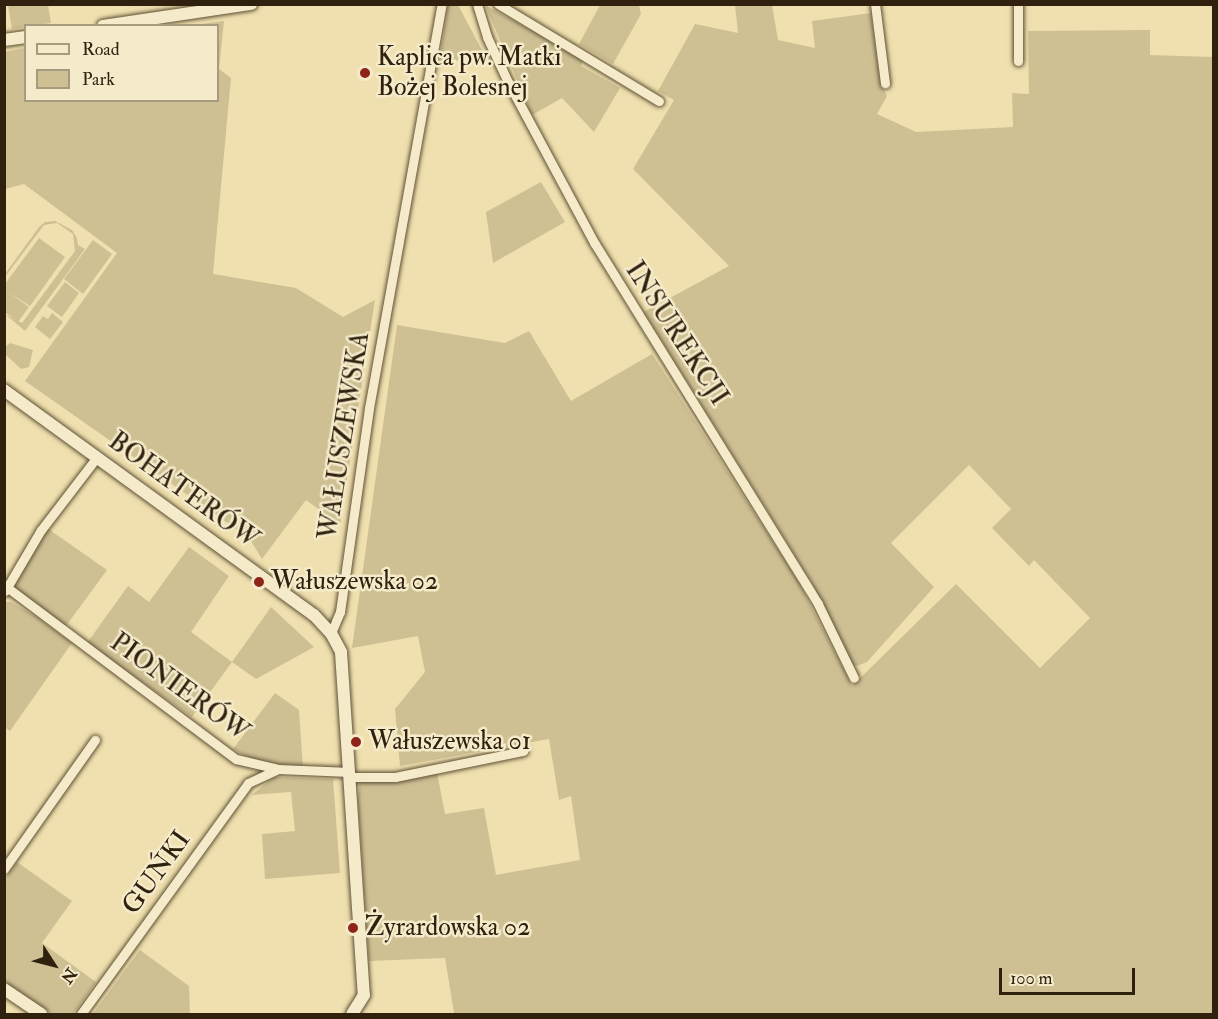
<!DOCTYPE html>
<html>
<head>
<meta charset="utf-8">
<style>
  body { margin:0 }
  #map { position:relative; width:1218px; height:1019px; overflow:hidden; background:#f0e0af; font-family:"IM FELL Double Pica",serif }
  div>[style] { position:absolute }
  .green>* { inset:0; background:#cfc094 }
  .roads { filter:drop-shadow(0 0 2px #5f5136) drop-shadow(0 0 2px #5f5136) }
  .minor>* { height:9px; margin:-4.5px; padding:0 4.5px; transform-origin:4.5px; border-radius:4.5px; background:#f5ebcb }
  .tertiary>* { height:12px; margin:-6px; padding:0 6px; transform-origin:6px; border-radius:6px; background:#f5ebcb }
  .dots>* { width:16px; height:16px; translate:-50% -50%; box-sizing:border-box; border:3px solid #f5ebcb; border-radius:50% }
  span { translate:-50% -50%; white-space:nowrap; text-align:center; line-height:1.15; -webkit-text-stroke:5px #f5ebcb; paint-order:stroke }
  .poi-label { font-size:26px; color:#2f210e }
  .left { translate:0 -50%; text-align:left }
  .street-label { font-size:26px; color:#2f210e }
  .frame { position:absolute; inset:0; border:6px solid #2f210e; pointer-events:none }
  .legend { position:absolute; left:24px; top:24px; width:195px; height:78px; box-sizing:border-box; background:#f5ebcb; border:2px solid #a69a7f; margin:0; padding:8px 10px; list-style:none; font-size:18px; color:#2f210e }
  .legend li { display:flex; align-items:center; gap:12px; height:30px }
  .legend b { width:30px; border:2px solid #a69a7f }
  .north { position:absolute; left:24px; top:935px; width:60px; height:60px; -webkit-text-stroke:4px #f5ebcb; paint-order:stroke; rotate:126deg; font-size:16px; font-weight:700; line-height:24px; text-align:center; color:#2f210e }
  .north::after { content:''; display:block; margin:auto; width:21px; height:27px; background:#2f210e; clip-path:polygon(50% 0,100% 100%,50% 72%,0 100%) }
  .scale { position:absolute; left:999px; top:968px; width:136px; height:27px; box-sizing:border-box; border:3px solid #2f210e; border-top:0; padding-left:8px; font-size:18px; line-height:21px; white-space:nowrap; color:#2f210e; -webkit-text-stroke:4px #f5ebcb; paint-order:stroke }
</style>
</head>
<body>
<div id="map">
  <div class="green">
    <i style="clip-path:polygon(8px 5px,48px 5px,51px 23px,12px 29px)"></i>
    <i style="clip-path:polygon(448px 5px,458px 5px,484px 54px,439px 65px)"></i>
    <i style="clip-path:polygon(485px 5px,584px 59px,581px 66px,620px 88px,594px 132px,562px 98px,532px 115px)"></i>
    <i style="clip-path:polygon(600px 5px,639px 5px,641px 14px,613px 64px,579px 44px)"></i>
    <i style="clip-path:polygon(735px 5px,772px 5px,778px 40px,815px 48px,812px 21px,871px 13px,880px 81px,887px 96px,877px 114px,916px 132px,1013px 127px,1012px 93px,1029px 94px,1028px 31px,1150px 30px,1150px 55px,1213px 57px,1213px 1014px,445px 1014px,454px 1013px,445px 958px,369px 961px,358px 802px,360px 780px,437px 773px,445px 814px,484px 808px,496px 875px,580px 860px,571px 796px,559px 800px,549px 739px,400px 766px,395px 709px,425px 672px,418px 636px,352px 648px,397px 325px,505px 343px,529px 331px,571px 401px,652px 354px,798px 581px,852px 686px,956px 584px,1040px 668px,1090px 618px,1034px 560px,1029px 566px,992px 528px,1011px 509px,969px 465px,891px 543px,934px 587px,867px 662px,857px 666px,849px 663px,811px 581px,644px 312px,729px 266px,633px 169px,674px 100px,658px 91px,695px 24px,738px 33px)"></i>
    <i style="clip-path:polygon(224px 21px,219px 69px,231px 78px,213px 274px,296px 288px,343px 317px,375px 300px,340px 525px,306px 500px,262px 559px,251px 541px,229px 524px,25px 381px,117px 253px,24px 184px,5px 189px,5px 52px,25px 48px,26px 100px,218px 100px,218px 26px,193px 25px)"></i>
    <i style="clip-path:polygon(541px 182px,565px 222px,493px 263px,486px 212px)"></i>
    <i style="clip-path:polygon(55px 221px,72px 230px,77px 238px,78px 245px,85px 249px,25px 331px,5px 314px,22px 323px,75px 251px,73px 234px,57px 223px,44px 225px,5px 277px,5px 274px,39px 227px,45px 222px)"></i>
    <i style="clip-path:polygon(39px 238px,65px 257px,30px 306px,10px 293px,29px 307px,18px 322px,5px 312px,5px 284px)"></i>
    <i style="clip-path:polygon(93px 240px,112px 254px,83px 294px,64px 279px)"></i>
    <i style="clip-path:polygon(65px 282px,79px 293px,62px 317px,47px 306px)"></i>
    <i style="clip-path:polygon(52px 313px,63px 322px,50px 339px,35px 327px,43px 316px,48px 319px)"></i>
    <i style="clip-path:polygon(10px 343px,33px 350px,29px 367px,21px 369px,5px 354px,5px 347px)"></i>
    <i style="clip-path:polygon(47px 528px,107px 570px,66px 626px,13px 587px)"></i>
    <i style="clip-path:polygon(189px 547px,229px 576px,191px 632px,232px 662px,271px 607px,314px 647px,256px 679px,232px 662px,192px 717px,87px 643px,128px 586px,149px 602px)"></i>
    <i style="clip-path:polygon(5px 602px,11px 602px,35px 616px,72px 643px,10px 731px,4px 727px)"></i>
    <i style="clip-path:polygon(275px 693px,299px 710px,303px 769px,250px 758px,233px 749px)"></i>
    <i style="clip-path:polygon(274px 777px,333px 779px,340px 873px,265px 879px,262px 834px,295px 831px,291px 792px,252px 795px)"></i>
    <i style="clip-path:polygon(17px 862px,72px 901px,42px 943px,96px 982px,73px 1014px,52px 1014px,5px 983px,5px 879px)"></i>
    <i style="clip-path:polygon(140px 950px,189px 986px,190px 1014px,93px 1014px)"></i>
  </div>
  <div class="roads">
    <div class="minor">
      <i style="left:477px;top:4px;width:34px;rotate:73deg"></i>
      <i style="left:487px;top:37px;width:50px;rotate:65deg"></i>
      <i style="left:508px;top:82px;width:184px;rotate:61.8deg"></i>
      <i style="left:595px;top:244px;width:423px;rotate:58.2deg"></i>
      <i style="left:818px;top:604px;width:82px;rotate:64.1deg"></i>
      <i style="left:498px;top:4px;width:188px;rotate:31.1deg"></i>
      <i style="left:875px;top:4px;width:80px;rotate:82.8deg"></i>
      <i style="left:1018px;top:4px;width:57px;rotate:90deg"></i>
      <i style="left:4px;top:585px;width:290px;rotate:36.9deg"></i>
      <i style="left:236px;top:759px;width:43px;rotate:13.4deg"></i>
      <i style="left:278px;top:769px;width:72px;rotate:2.4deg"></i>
      <i style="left:5px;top:591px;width:71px;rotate:-59.5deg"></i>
      <i style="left:41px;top:530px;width:92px;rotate:-52.5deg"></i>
      <i style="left:331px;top:633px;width:23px;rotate:-67deg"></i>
      <i style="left:340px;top:612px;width:206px;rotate:-81.9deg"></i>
      <i style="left:369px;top:408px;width:411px;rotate:-79.8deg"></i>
      <i style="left:350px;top:777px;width:45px"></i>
      <i style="left:395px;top:777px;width:131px;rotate:-11.5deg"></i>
      <i style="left:4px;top:869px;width:158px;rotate:-54.8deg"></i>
      <i style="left:81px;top:1014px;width:285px;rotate:-54.1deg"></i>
      <i style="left:248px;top:783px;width:33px;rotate:-25deg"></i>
    </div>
    <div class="tertiary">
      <i style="left:103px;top:26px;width:150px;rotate:-8.5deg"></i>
      <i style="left:4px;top:40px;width:22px;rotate:-8deg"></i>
      <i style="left:4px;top:390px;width:383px;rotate:36deg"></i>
      <i style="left:314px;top:615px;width:25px;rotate:47deg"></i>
      <i style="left:331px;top:633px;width:21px;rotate:62deg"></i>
      <i style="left:341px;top:652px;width:344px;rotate:86.2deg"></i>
      <i style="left:364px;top:995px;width:22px;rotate:122deg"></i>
      <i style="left:4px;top:989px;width:45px;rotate:34deg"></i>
    </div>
  </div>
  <div class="dots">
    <i style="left:365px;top:73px;background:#8f2418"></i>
    <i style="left:259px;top:582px;background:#8f2418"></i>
    <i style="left:356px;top:742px;background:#8f2418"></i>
    <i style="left:353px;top:928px;background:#8f2418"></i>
  </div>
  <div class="poi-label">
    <span class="left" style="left:377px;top:73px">Kaplica pw. Matki<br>Bożej Bolesnej</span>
    <span class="left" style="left:271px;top:582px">Wałuszewska 02</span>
    <span class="left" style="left:368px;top:742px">Wałuszewska 01</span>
    <span class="left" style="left:365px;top:928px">Żyrardowska 02</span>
  </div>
  <div class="street-label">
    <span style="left:676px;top:334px;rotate:57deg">INSUREKCJI</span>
    <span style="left:345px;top:436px;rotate:-81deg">WAŁUSZEWSKA</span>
    <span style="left:183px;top:491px;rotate:36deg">BOHATERÓW</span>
    <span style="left:179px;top:688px;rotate:36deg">PIONIERÓW</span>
    <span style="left:157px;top:873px;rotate:-54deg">GUŃKI</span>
  </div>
  <div class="frame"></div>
  <ul class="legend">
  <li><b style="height:8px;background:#f5ebcb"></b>Road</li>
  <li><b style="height:16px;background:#cfc094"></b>Park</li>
  </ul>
  <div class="north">N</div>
  <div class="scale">100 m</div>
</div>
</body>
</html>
